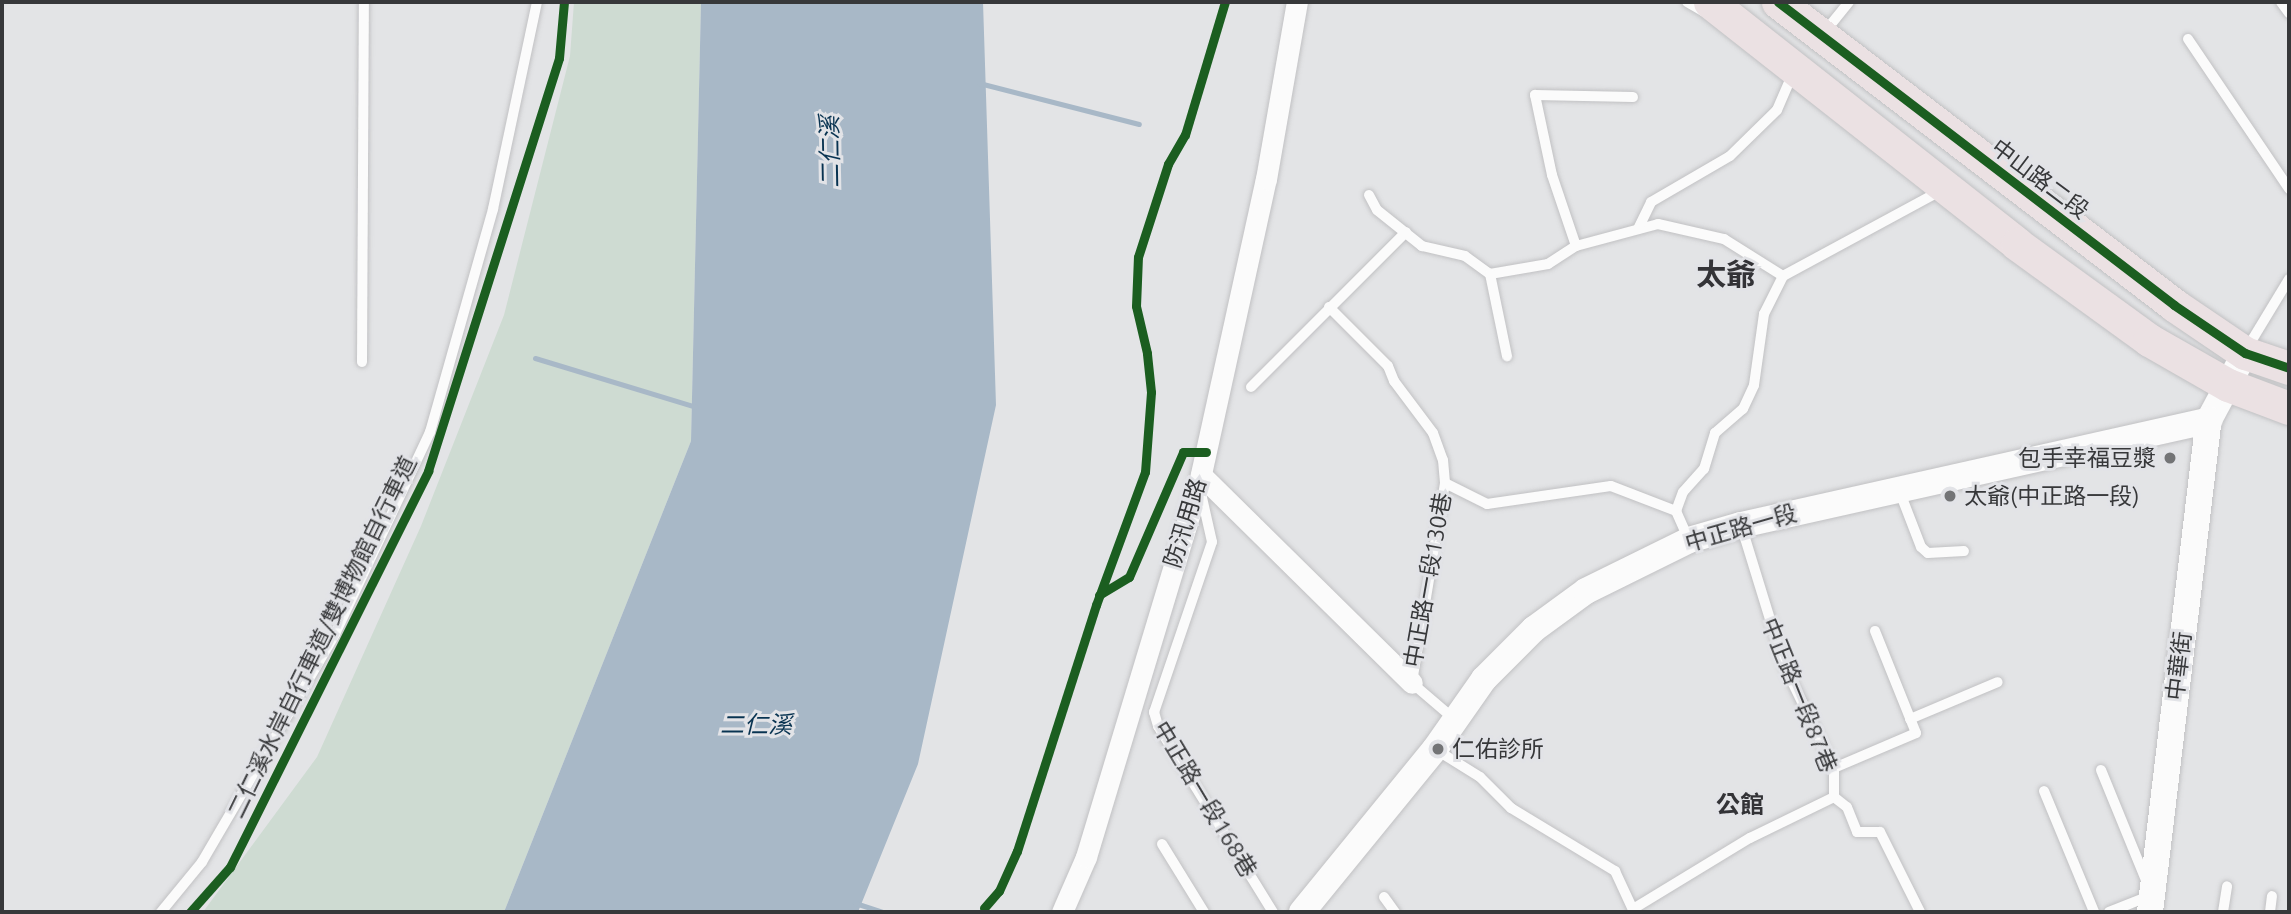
<!DOCTYPE html>
<html>
<head>
<meta charset="utf-8">
<style>
  body { margin:0 }
  #map { position:relative; width:2291px; height:914px; overflow:hidden; background:#e3e4e6; font-family:Ubuntu,"Noto Sans TC",sans-serif }
  div>[style] { position:absolute }
  .green>* { inset:0; background:#cedbd2 }
  .water>* { inset:0; background:#a8b8c7 }
  .stream>* { height:5px; margin:-2.5px; padding:0 2.5px; transform-origin:2.5px; border-radius:2.5px; background:#a8b8c7 }
  .roads { filter:drop-shadow(0 0 2px #c1c1c3) drop-shadow(0 0 2px #c1c1c3) }
  .service>* { height:10px; margin:-5px; padding:0 5px; transform-origin:5px; border-radius:5px; background:#fbfbfb }
  .minor>* { height:21px; margin:-10.5px; padding:0 10.5px; transform-origin:10.5px; border-radius:10.5px; background:#fbfbfb }
  .tertiary>* { height:26px; margin:-13px; padding:0 13px; transform-origin:13px; border-radius:13px; background:#fbfbfb }
  .primary>* { height:33px; margin:-16.5px; padding:0 16.5px; transform-origin:16.5px; border-radius:16.5px; background:#ebe1e3 }
  .cycleway>* { height:9px; margin:-4.5px; padding:0 4.5px; transform-origin:4.5px; border-radius:4.5px; background:#1b5e20 }
  .dots>* { width:19px; height:19px; translate:-50% -50%; box-sizing:border-box; border:4px solid #e2e3e7; border-radius:50% }
  span { translate:-50% -50%; white-space:nowrap; text-align:center; line-height:1.15; -webkit-text-stroke:6px #e2e3e7; paint-order:stroke }
  .street-label { font-size:23px; color:#37383a }
  .poi-label { font-size:23px; color:#37383a }
  .right { translate:-100% -50%; text-align:right }
  .left { translate:0 -50%; text-align:left }
  .water-label { font-size:24px; color:#083351; font-style:italic }
  .neighbourhood-label { font-size:24px; color:#333337; font-weight:700 }
  .district-label { font-size:30px; color:#333337; font-weight:700 }
  .frame { position:absolute; inset:0; border:4px solid #37383a; pointer-events:none }
</style>
</head>
<body>
<div id="map">
  <div class="green">
    <i style="clip-path:polygon(574px 2px,701px 2px,691px 441px,504px 912px,203px 912px,317px 757px,421px 526px,504px 315px,570px 56px)"></i>
  </div>
  <div class="water">
    <i style="clip-path:polygon(701px 2px,983px 2px,996px 405px,918px 764px,858px 912px,504px 912px,691px 441px)"></i>
  </div>
  <div class="stream">
    <i style="left:979px;top:83px;width:165px;rotate:14.4deg"></i>
    <i style="left:535px;top:358px;width:168px;rotate:16.9deg"></i>
    <i style="left:855px;top:903px;width:28px;rotate:18deg"></i>
  </div>
  <div class="roads">
    <div class="service">
      <i style="left:1687px;top:2px;width:22px;rotate:30deg"></i>
      <i style="left:2281px;top:2px;width:14px;rotate:54deg"></i>
      <i style="left:1823px;top:34px;width:41px;rotate:-50.9deg"></i>
      <i style="left:2188px;top:39px;width:181px;rotate:56deg"></i>
      <i style="left:1369px;top:195px;width:17px;rotate:62deg"></i>
      <i style="left:1377px;top:210px;width:58px;rotate:38.7deg"></i>
      <i style="left:1422px;top:246px;width:44px;rotate:13.1deg"></i>
      <i style="left:1465px;top:256px;width:31px;rotate:36deg"></i>
      <i style="left:1490px;top:274px;width:59px;rotate:-9.8deg"></i>
      <i style="left:1548px;top:264px;width:33px;rotate:-33deg"></i>
      <i style="left:1576px;top:246px;width:85px;rotate:-15deg"></i>
      <i style="left:1658px;top:224px;width:68px;rotate:12.8deg"></i>
      <i style="left:1724px;top:239px;width:70px;rotate:32.1deg"></i>
      <i style="left:1638px;top:229px;width:30px;rotate:-64deg"></i>
      <i style="left:1651px;top:202px;width:91px;rotate:-30.2deg"></i>
      <i style="left:1730px;top:156px;width:66px;rotate:-44.4deg"></i>
      <i style="left:1777px;top:110px;width:40px;rotate:-66.6deg"></i>
      <i style="left:1576px;top:246px;width:75px;rotate:-108.7deg"></i>
      <i style="left:1552px;top:175px;width:82px;rotate:-102deg"></i>
      <i style="left:1535px;top:95px;width:98px;rotate:1.2deg"></i>
      <i style="left:1490px;top:274px;width:84px;rotate:78.3deg"></i>
      <i style="left:1329px;top:307px;width:83px;rotate:45deg"></i>
      <i style="left:1388px;top:366px;width:16px;rotate:68deg"></i>
      <i style="left:1394px;top:381px;width:65px;rotate:53.1deg"></i>
      <i style="left:1433px;top:433px;width:29px;rotate:70deg"></i>
      <i style="left:1443px;top:460px;width:23px;rotate:85deg"></i>
      <i style="left:1445px;top:483px;width:203px;rotate:99.4deg"></i>
      <i style="left:1412px;top:683px;width:55px;rotate:40.6deg"></i>
      <i style="left:2246px;top:350px;width:83px;rotate:-58.8deg"></i>
      <i style="left:362px;top:362px;width:360px;rotate:-89.7deg"></i>
      <i style="left:1251px;top:387px;width:219px;rotate:-45deg"></i>
      <i style="left:1445px;top:483px;width:47px;rotate:26.6deg"></i>
      <i style="left:1487px;top:504px;width:125px;rotate:-8.3deg"></i>
      <i style="left:1611px;top:486px;width:70px;rotate:21deg"></i>
      <i style="left:1676px;top:511px;width:20px;rotate:-70deg"></i>
      <i style="left:1683px;top:492px;width:31px;rotate:-48deg"></i>
      <i style="left:1704px;top:469px;width:38px;rotate:-73deg"></i>
      <i style="left:1715px;top:433px;width:37px;rotate:-41deg"></i>
      <i style="left:1743px;top:409px;width:26px;rotate:-65deg"></i>
      <i style="left:1754px;top:385px;width:72px;rotate:-82deg"></i>
      <i style="left:1764px;top:314px;width:42px;rotate:-63.4deg"></i>
      <i style="left:1783px;top:276px;width:181px;rotate:-28.4deg"></i>
      <i style="left:1899px;top:490px;width:61px;rotate:68.9deg"></i>
      <i style="left:1921px;top:547px;width:9px;rotate:41deg"></i>
      <i style="left:1928px;top:553px;width:36px;rotate:-3deg"></i>
      <i style="left:1201px;top:493px;width:50px;rotate:77.3deg"></i>
      <i style="left:1212px;top:542px;width:180px;rotate:108.8deg"></i>
      <i style="left:1154px;top:712px;width:15px;rotate:74deg"></i>
      <i style="left:1158px;top:726px;width:219px;rotate:58.3deg"></i>
      <i style="left:1676px;top:511px;width:32px;rotate:66deg"></i>
      <i style="left:1741px;top:525px;width:146px;rotate:72.9deg"></i>
      <i style="left:1784px;top:665px;width:114px;rotate:64.1deg"></i>
      <i style="left:1834px;top:768px;width:29px;rotate:90deg"></i>
      <i style="left:1834px;top:797px;width:16px;rotate:38deg"></i>
      <i style="left:1847px;top:807px;width:27px;rotate:68deg"></i>
      <i style="left:1857px;top:832px;width:23px"></i>
      <i style="left:1880px;top:832px;width:89px;rotate:63.4deg"></i>
      <i style="left:1910px;top:719px;width:95px;rotate:-22.8deg"></i>
      <i style="left:1435px;top:749px;width:53px;rotate:31.9deg"></i>
      <i style="left:1480px;top:777px;width:44px;rotate:45deg"></i>
      <i style="left:1511px;top:808px;width:122px;rotate:31.2deg"></i>
      <i style="left:1615px;top:871px;width:45px;rotate:65.1deg"></i>
      <i style="left:1834px;top:768px;width:89px;rotate:-23.1deg"></i>
      <i style="left:1916px;top:733px;width:110px;rotate:-111.9deg"></i>
      <i style="left:2101px;top:770px;width:122px;rotate:67.8deg"></i>
      <i style="left:2044px;top:791px;width:131px;rotate:67.5deg"></i>
      <i style="left:1162px;top:844px;width:80px;rotate:58.3deg"></i>
      <i style="left:1384px;top:897px;width:19px;rotate:54deg"></i>
      <i style="left:1633px;top:909px;width:137px;rotate:-31.3deg"></i>
      <i style="left:1750px;top:838px;width:93px;rotate:-26deg"></i>
      <i style="left:161px;top:912px;width:65px;rotate:-50.6deg"></i>
      <i style="left:202px;top:862px;width:264px;rotate:-59.7deg"></i>
      <i style="left:335px;top:634px;width:223px;rotate:-64.8deg"></i>
      <i style="left:430px;top:432px;width:232px;rotate:-74.2deg"></i>
      <i style="left:493px;top:209px;width:212px;rotate:-78deg"></i>
      <i style="left:2109px;top:912px;width:43px;rotate:-21.8deg"></i>
      <i style="left:2223px;top:912px;width:26px;rotate:-81deg"></i>
      <i style="left:2270px;top:912px;width:16px;rotate:-83deg"></i>
    </div>
    <div class="minor">
      <i style="left:1201px;top:475px;width:296px;rotate:44.6deg"></i>
      <i style="left:1062px;top:912px;width:60px;rotate:-66.4deg"></i>
      <i style="left:1086px;top:857px;width:391px;rotate:-73.2deg"></i>
      <i style="left:1199px;top:483px;width:311px;rotate:-77.6deg"></i>
      <i style="left:1266px;top:179px;width:180px;rotate:-80.1deg"></i>
    </div>
    <div class="tertiary">
      <i style="left:1302px;top:912px;width:210px;rotate:-50.8deg"></i>
      <i style="left:1435px;top:749px;width:85px;rotate:-55deg"></i>
      <i style="left:1484px;top:679px;width:71px;rotate:-45deg"></i>
      <i style="left:1534px;top:629px;width:64px;rotate:-36.2deg"></i>
      <i style="left:1586px;top:591px;width:115px;rotate:-26.3deg"></i>
      <i style="left:1689px;top:540px;width:54px;rotate:-16.1deg"></i>
      <i style="left:1741px;top:525px;width:480px;rotate:-12.6deg"></i>
      <i style="left:2209px;top:420px;width:76px;rotate:-61.8deg"></i>
      <i style="left:2150px;top:912px;width:496px;rotate:-83.2deg"></i>
    </div>
    <div class="primary">
      <i style="left:1710px;top:2px;width:391px;rotate:38.2deg"></i>
      <i style="left:2017px;top:244px;width:163px;rotate:36deg"></i>
      <i style="left:2149px;top:340px;width:91px;rotate:29.7deg"></i>
      <i style="left:2228px;top:385px;width:65px;rotate:20.7deg"></i>
      <i style="left:1778px;top:2px;width:499px;rotate:37.4deg"></i>
      <i style="left:2174px;top:305px;width:86px;rotate:34.1deg"></i>
      <i style="left:2245px;top:353px;width:46px;rotate:18.8deg"></i>
    </div>
  </div>
  <div class="cycleway">
    <i style="left:1778px;top:2px;width:499px;rotate:37.4deg"></i>
    <i style="left:2174px;top:305px;width:86px;rotate:34.1deg"></i>
    <i style="left:2245px;top:353px;width:46px;rotate:18.8deg"></i>
    <i style="left:1099px;top:595px;width:35px;rotate:-31deg"></i>
    <i style="left:1129px;top:577px;width:136px;rotate:-66.6deg"></i>
    <i style="left:1183px;top:452px;width:23px"></i>
    <i style="left:984px;top:908px;width:23px;rotate:-49deg"></i>
    <i style="left:999px;top:891px;width:44px;rotate:-65.8deg"></i>
    <i style="left:1017px;top:851px;width:258px;rotate:-72.2deg"></i>
    <i style="left:1096px;top:605px;width:142px;rotate:-69.8deg"></i>
    <i style="left:1145px;top:472px;width:80px;rotate:-85.7deg"></i>
    <i style="left:1151px;top:392px;width:39px;rotate:-96deg"></i>
    <i style="left:1147px;top:353px;width:48px;rotate:-103.2deg"></i>
    <i style="left:1136px;top:306px;width:49px;rotate:-87.7deg"></i>
    <i style="left:1138px;top:257px;width:98px;rotate:-72.1deg"></i>
    <i style="left:1168px;top:164px;width:34px;rotate:-60deg"></i>
    <i style="left:1185px;top:135px;width:139px;rotate:-73.3deg"></i>
    <i style="left:190px;top:912px;width:60px;rotate:-48.4deg"></i>
    <i style="left:230px;top:867px;width:443px;rotate:-63.4deg"></i>
    <i style="left:428px;top:471px;width:433px;rotate:-72.4deg"></i>
    <i style="left:559px;top:58px;width:56px;rotate:-84.9deg"></i>
  </div>
  <div class="dots">
    <i style="left:2170px;top:458px;background:#737476"></i>
    <i style="left:1950px;top:496px;background:#737476"></i>
    <i style="left:1438px;top:749px;background:#737476"></i>
  </div>
  <div class="street-label">
    <span style="left:2040px;top:179px;rotate:37deg">中山路二段</span>
    <span style="left:1185px;top:523px;rotate:-73deg">防汛用路</span>
    <span style="left:1741px;top:528px;rotate:-16deg">中正路一段</span>
    <span style="left:1428px;top:580px;rotate:-80deg">中正路一段130巷</span>
    <span style="left:322px;top:637px;rotate:-64deg">二仁溪水岸自行車道/雙博物館自行車道</span>
    <span style="left:2179px;top:666px;rotate:-83deg">中華街</span>
    <span style="left:1799px;top:695px;rotate:68deg">中正路一段87巷</span>
    <span style="left:1205px;top:799px;rotate:59deg">中正路一段168巷</span>
  </div>
  <div class="poi-label">
    <span class="right" style="left:2156px;top:458px">包手幸福豆漿</span>
    <span class="left" style="left:1964px;top:496px">太爺(中正路一段)</span>
    <span class="left" style="left:1452px;top:749px">仁佑診所</span>
  </div>
  <div class="water-label">
    <span style="left:830px;top:152px;rotate:-91deg">二仁溪</span>
    <span style="left:756px;top:725px">二仁溪</span>
  </div>
  <div class="neighbourhood-label">
    <span style="left:1740px;top:805px">公館</span>
  </div>
  <div class="district-label">
    <span style="left:1726px;top:274px">太爺</span>
  </div>
  <div class="frame"></div>
</div>
</body>
</html>
